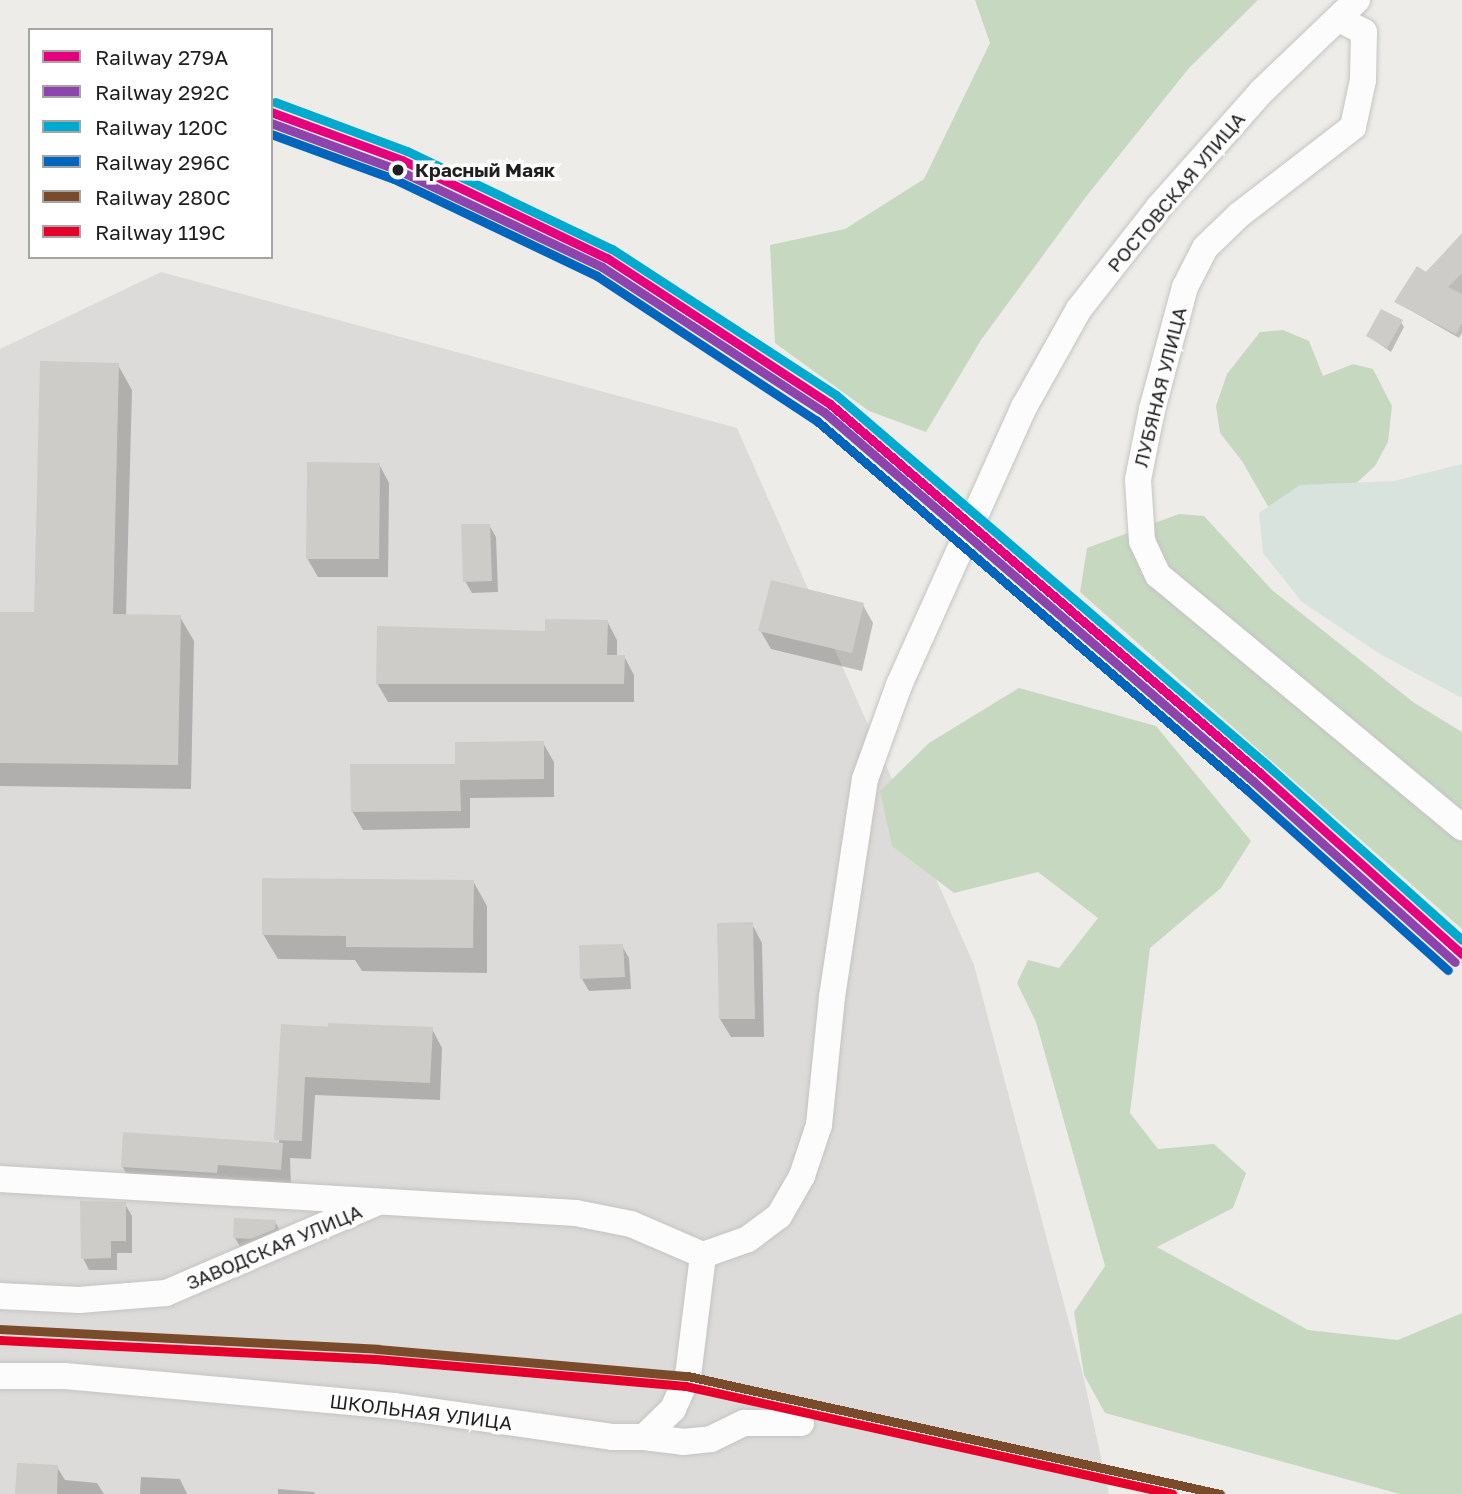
<!DOCTYPE html>
<html>
<head>
<meta charset="utf-8">
<style>
  body { margin:0 }
  #map { position:relative; width:1462px; height:1494px; overflow:hidden; background:#edece8; font-family:"Golos Text",sans-serif }
  div>[style] { position:absolute }
  .residential>* { inset:0; background:#dcdbd9 }
  .forest>* { inset:0; background:#c6d9c0 }
  .wetland>* { inset:0; background:#d7e3dc }
  .shadow>* { inset:0; background:#0003 }
  .building>* { inset:0; background:#ceccc9 }
  .roads { filter:drop-shadow(0 0 2px #c4c4c2) drop-shadow(0 0 2px #c4c4c2) }
  .minor>* { height:26px; margin:-13px; padding:0 13px; transform-origin:13px; border-radius:13px; background:#fcfcfc }
  .rail-1>* { height:9px; margin:-4.5px; padding:0 4.5px; transform-origin:4.5px; border-radius:4.5px; background:#e5007d }
  .rail-2>* { height:9px; margin:-4.5px; padding:0 4.5px; transform-origin:4.5px; border-radius:4.5px; background:#8e44ad }
  .rail-3>* { height:9px; margin:-4.5px; padding:0 4.5px; transform-origin:4.5px; border-radius:4.5px; background:#00a9ce }
  .rail-4>* { height:9px; margin:-4.5px; padding:0 4.5px; transform-origin:4.5px; border-radius:4.5px; background:#0065bd }
  .rail-5>* { height:9px; margin:-4.5px; padding:0 4.5px; transform-origin:4.5px; border-radius:4.5px; background:#7a4b2a }
  .rail-6>* { height:9px; margin:-4.5px; padding:0 4.5px; transform-origin:4.5px; border-radius:4.5px; background:#e4002b }
  .dots>* { width:19px; height:19px; translate:-50% -50%; box-sizing:border-box; border:4px solid #fff; border-radius:50% }
  span { translate:-50% -50%; white-space:nowrap; text-align:center; line-height:1.15; -webkit-text-stroke:7px #fff; paint-order:stroke }
  .stop-label { font-size:19px; color:#1f1f1f; font-weight:700 }
  .left { translate:0 -50%; text-align:left }
  .street-label { font-size:19px; color:#1f1f1f }
  .legend { position:absolute; left:28px; top:28px; width:245px; height:231px; box-sizing:border-box; background:#fff; border:2px solid #a5a5a5; margin:0; padding:9px 12px; list-style:none; font-size:21px; color:#1f1f1f }
  .legend li { display:flex; align-items:center; gap:14px; height:35px }
  .legend b { width:35px; border:2px solid #a5a5a5 }
</style>
</head>
<body>
<div id="map">
  <div class="residential">
    <i style="clip-path:polygon(161px 272px,737px 428px,974px 965px,1083px 1375px,1109px 1494px,0 1494px,0 349px)"></i>
  </div>
  <div class="forest">
    <i style="clip-path:polygon(975px 0,1258px 0,1189px 68px,1085px 198px,981px 340px,926px 432px,869px 411px,775px 343px,770px 245px,845px 229px,924px 179px,990px 43px)"></i>
    <i style="clip-path:polygon(1283px 330px,1309px 341px,1323px 376px,1353px 364px,1373px 369px,1392px 406px,1388px 442px,1375px 466px,1308px 528px,1273px 515px,1242px 461px,1220px 433px,1216px 406px,1227px 374px,1260px 332px)"></i>
    <i style="clip-path:polygon(1179px 514px,1204px 516px,1272px 590px,1413px 702px,1462px 732px,1462px 929px,1080px 592px,1087px 548px)"></i>
    <i style="clip-path:polygon(1019px 688px,1156px 726px,1251px 841px,1221px 888px,1150px 948px,1130px 1113px,1158px 1149px,1214px 1144px,1246px 1173px,1233px 1208px,1157px 1247px,1308px 1330px,1398px 1340px,1462px 1313px,1462px 1494px,1400px 1494px,1105px 1413px,1084px 1375px,1074px 1312px,1105px 1266px,1036px 1022px,1017px 983px,1028px 960px,1059px 968px,1098px 918px,1038px 872px,954px 893px,892px 846px,880px 791px,929px 743px)"></i>
  </div>
  <div class="wetland">
    <i style="clip-path:polygon(1462px 464px,1462px 698px,1380px 654px,1302px 602px,1263px 553px,1259px 513px,1300px 485px,1394px 481px)"></i>
  </div>
  <div class="shadow">
    <i style="clip-path:polygon(1462px 236px,1462px 333px,1459px 338px,1396px 302px)"></i>
    <i style="clip-path:polygon(1401px 322px,1404px 327px,1391px 352px,1368px 336px)"></i>
    <i style="clip-path:polygon(118px 365px,132px 390px,126px 616px,180px 617px,194px 641px,191px 789px,0 786px,0 614px,36px 614px)"></i>
    <i style="clip-path:polygon(379px 464px,389px 483px,388px 577px,318px 577px,307px 558px)"></i>
    <i style="clip-path:polygon(489px 525px,496px 537px,498px 592px,472px 593px,465px 581px)"></i>
    <i style="clip-path:polygon(863px 605px,873px 623px,862px 671px,771px 649px,760px 630px)"></i>
    <i style="clip-path:polygon(607px 621px,617px 640px,617px 656px,624px 656px,634px 675px,634px 702px,388px 702px,377px 683px,547px 632px)"></i>
    <i style="clip-path:polygon(543px 743px,554px 762px,554px 797px,470px 798px,470px 828px,363px 830px,352px 811px,457px 765px)"></i>
    <i style="clip-path:polygon(473px 881px,487px 906px,487px 973px,362px 971px,355px 960px,278px 959px,263px 934px)"></i>
    <i style="clip-path:polygon(752px 924px,762px 943px,764px 1037px,731px 1037px,720px 1019px)"></i>
    <i style="clip-path:polygon(622px 946px,629px 958px,631px 989px,589px 991px,582px 979px)"></i>
    <i style="clip-path:polygon(283px 1026px,432px 1029px,442px 1048px,440px 1100px,315px 1095px,311px 1159px,290px 1158px,291px 1187px,133px 1185px,122px 1166px,279px 1144px)"></i>
    <i style="clip-path:polygon(125px 1204px,132px 1216px,132px 1253px,117px 1253px,117px 1270px,89px 1270px,83px 1258px)"></i>
    <i style="clip-path:polygon(275px 1222px,282px 1234px,242px 1250px,235px 1238px)"></i>
    <i style="clip-path:polygon(57px 1467px,65px 1480px,97px 1483px,104px 1494px,17px 1494px)"></i>
    <i style="clip-path:polygon(141px 1477px,180px 1479px,187px 1494px,140px 1494px)"></i>
    <i style="clip-path:polygon(278px 1489px,314px 1492px,315px 1494px,278px 1494px)"></i>
  </div>
  <div class="building">
    <i style="clip-path:polygon(1462px 233px,1462px 273px,1448px 287px,1462px 294px,1462px 323px,1456px 334px,1394px 302px,1417px 266px,1426px 272px)"></i>
    <i style="clip-path:polygon(1381px 309px,1403px 320px,1387px 348px,1366px 336px)"></i>
    <i style="clip-path:polygon(40px 361px,119px 363px,113px 614px,181px 615px,178px 765px,0 763px,0 612px,34px 612px)"></i>
    <i style="clip-path:polygon(307px 462px,380px 463px,379px 559px,306px 559px)"></i>
    <i style="clip-path:polygon(461px 524px,490px 524px,492px 581px,463px 582px)"></i>
    <i style="clip-path:polygon(771px 580px,864px 603px,852px 653px,758px 631px)"></i>
    <i style="clip-path:polygon(545px 619px,608px 620px,607px 655px,625px 655px,624px 684px,376px 684px,377px 626px,545px 631px)"></i>
    <i style="clip-path:polygon(544px 741px,544px 779px,460px 780px,461px 811px,351px 812px,350px 764px,455px 764px,455px 742px)"></i>
    <i style="clip-path:polygon(262px 878px,474px 880px,473px 948px,346px 947px,346px 936px,262px 935px)"></i>
    <i style="clip-path:polygon(753px 922px,755px 1019px,719px 1019px,717px 923px)"></i>
    <i style="clip-path:polygon(623px 944px,625px 977px,580px 979px,579px 945px)"></i>
    <i style="clip-path:polygon(328px 1023px,433px 1027px,430px 1083px,305px 1077px,302px 1141px,274px 1140px,281px 1024px,328px 1027px)"></i>
    <i style="clip-path:polygon(123px 1132px,283px 1143px,281px 1170px,218px 1165px,217px 1173px,121px 1167px)"></i>
    <i style="clip-path:polygon(80px 1201px,126px 1202px,126px 1241px,111px 1241px,111px 1258px,81px 1259px)"></i>
    <i style="clip-path:polygon(234px 1218px,276px 1220px,275px 1229px,251px 1239px,233px 1238px)"></i>
    <i style="clip-path:polygon(17px 1463px,58px 1465px,57px 1494px,15px 1494px)"></i>
  </div>
  <div class="roads">
    <div class="minor">
      <i style="left:1339px;top:19px;width:28px;rotate:27deg"></i>
      <i style="left:1364px;top:32px;width:48px;rotate:91.2deg"></i>
      <i style="left:1363px;top:80px;width:48px;rotate:102deg"></i>
      <i style="left:1353px;top:127px;width:144px;rotate:142.3deg"></i>
      <i style="left:1239px;top:215px;width:47px;rotate:135.9deg"></i>
      <i style="left:1205px;top:248px;width:44px;rotate:117.1deg"></i>
      <i style="left:1185px;top:287px;width:126px;rotate:105.1deg"></i>
      <i style="left:1152px;top:409px;width:72px;rotate:101.2deg"></i>
      <i style="left:1138px;top:480px;width:61px;rotate:86.2deg"></i>
      <i style="left:1142px;top:541px;width:38px;rotate:65deg"></i>
      <i style="left:1158px;top:575px;width:395px;rotate:39.7deg"></i>
      <i style="left:0;top:1179px;width:577px;rotate:3.38deg"></i>
      <i style="left:576px;top:1213px;width:56px;rotate:11.3deg"></i>
      <i style="left:631px;top:1224px;width:78px;rotate:23.3deg"></i>
      <i style="left:703px;top:1255px;width:48px;rotate:-19.6deg"></i>
      <i style="left:748px;top:1239px;width:39px;rotate:-37deg"></i>
      <i style="left:779px;top:1216px;width:46px;rotate:-60.1deg"></i>
      <i style="left:802px;top:1176px;width:54px;rotate:-71.6deg"></i>
      <i style="left:819px;top:1125px;width:129px;rotate:-84.2deg"></i>
      <i style="left:832px;top:997px;width:220px;rotate:-81.4deg"></i>
      <i style="left:865px;top:779px;width:100px;rotate:-70.1deg"></i>
      <i style="left:899px;top:685px;width:305px;rotate:-65.8deg"></i>
      <i style="left:1024px;top:407px;width:112px;rotate:-60.7deg"></i>
      <i style="left:1079px;top:309px;width:130px;rotate:-51.9deg"></i>
      <i style="left:1159px;top:207px;width:154px;rotate:-48.4deg"></i>
      <i style="left:1261px;top:92px;width:133px;rotate:-43.8deg"></i>
      <i style="left:0;top:1296px;width:79px;rotate:2.9deg"></i>
      <i style="left:79px;top:1300px;width:87px;rotate:-4.6deg"></i>
      <i style="left:166px;top:1293px;width:228px;rotate:-23.2deg"></i>
      <i style="left:0;top:1376px;width:65px"></i>
      <i style="left:65px;top:1376px;width:331px;rotate:5.2deg"></i>
      <i style="left:395px;top:1406px;width:219px;rotate:8.1deg"></i>
      <i style="left:612px;top:1437px;width:32px"></i>
      <i style="left:644px;top:1437px;width:40px;rotate:-44deg"></i>
      <i style="left:673px;top:1409px;width:36px;rotate:-66deg"></i>
      <i style="left:688px;top:1376px;width:122px;rotate:-82.9deg"></i>
      <i style="left:644px;top:1437px;width:39px;rotate:7deg"></i>
      <i style="left:683px;top:1442px;width:28px;rotate:-6deg"></i>
      <i style="left:711px;top:1439px;width:37px;rotate:-26deg"></i>
      <i style="left:744px;top:1423px;width:57px"></i>
    </div>
  </div>
  <div class="rail-1">
    <i style="left:271px;top:112px;width:140px;rotate:20.1deg"></i>
    <i style="left:402px;top:160px;width:227px;rotate:25.6deg"></i>
    <i style="left:607px;top:258px;width:267px;rotate:33.2deg"></i>
    <i style="left:830px;top:404px;width:567px;rotate:40.63deg"></i>
    <i style="left:1260px;top:773px;width:271px;rotate:41.9deg"></i>
  </div>
  <div class="rail-2">
    <i style="left:271px;top:123px;width:135px;rotate:20.3deg"></i>
    <i style="left:398px;top:170px;width:226px;rotate:25.4deg"></i>
    <i style="left:602px;top:267px;width:265px;rotate:33.2deg"></i>
    <i style="left:824px;top:412px;width:566px;rotate:40.7deg"></i>
    <i style="left:1253px;top:781px;width:271px;rotate:41.9deg"></i>
  </div>
  <div class="rail-3">
    <i style="left:275px;top:102px;width:141px;rotate:20.4deg"></i>
    <i style="left:407px;top:151px;width:227px;rotate:25.6deg"></i>
    <i style="left:612px;top:249px;width:267px;rotate:33.1deg"></i>
    <i style="left:836px;top:395px;width:568px;rotate:40.65deg"></i>
    <i style="left:1267px;top:765px;width:262px;rotate:41.9deg"></i>
  </div>
  <div class="rail-4">
    <i style="left:271px;top:134px;width:131px;rotate:20.1deg"></i>
    <i style="left:394px;top:179px;width:225px;rotate:25.5deg"></i>
    <i style="left:597px;top:276px;width:263px;rotate:33.4deg"></i>
    <i style="left:817px;top:421px;width:565px;rotate:40.62deg"></i>
    <i style="left:1246px;top:789px;width:271px;rotate:41.9deg"></i>
  </div>
  <div class="rail-5">
    <i style="left:0;top:1329px;width:378px;rotate:3deg"></i>
    <i style="left:377px;top:1349px;width:312px;rotate:5deg"></i>
    <i style="left:688px;top:1376px;width:545px;rotate:12.51deg"></i>
  </div>
  <div class="rail-6">
    <i style="left:0;top:1340px;width:376px;rotate:2.9deg"></i>
    <i style="left:376px;top:1359px;width:311px;rotate:5deg"></i>
    <i style="left:686px;top:1386px;width:498px;rotate:12.5deg"></i>
  </div>
  <div class="dots">
    <i style="left:398px;top:170px;background:#1f1f1f"></i>
  </div>
  <div class="stop-label">
    <span class="left" style="left:415px;top:170px">Красный Маяк</span>
  </div>
  <div class="street-label">
    <span style="left:1176px;top:192px;rotate:-50deg">РОСТОВСКАЯ УЛИЦА</span>
    <span style="left:1160px;top:387px;rotate:-76deg">ЛУБЯНАЯ УЛИЦА</span>
    <span style="left:274px;top:1247px;rotate:-23deg">ЗАВОДСКАЯ УЛИЦА</span>
    <span style="left:421px;top:1412px;rotate:7deg">ШКОЛЬНАЯ УЛИЦА</span>
  </div>
  <ul class="legend">
  <li><b style="height:9px;background:#e5007d"></b>Railway 279А</li>
  <li><b style="height:9px;background:#8e44ad"></b>Railway 292С</li>
  <li><b style="height:9px;background:#00a9ce"></b>Railway 120С</li>
  <li><b style="height:9px;background:#0065bd"></b>Railway 296С</li>
  <li><b style="height:9px;background:#7a4b2a"></b>Railway 280С</li>
  <li><b style="height:9px;background:#e4002b"></b>Railway 119С</li>
  </ul>
</div>
</body>
</html>
